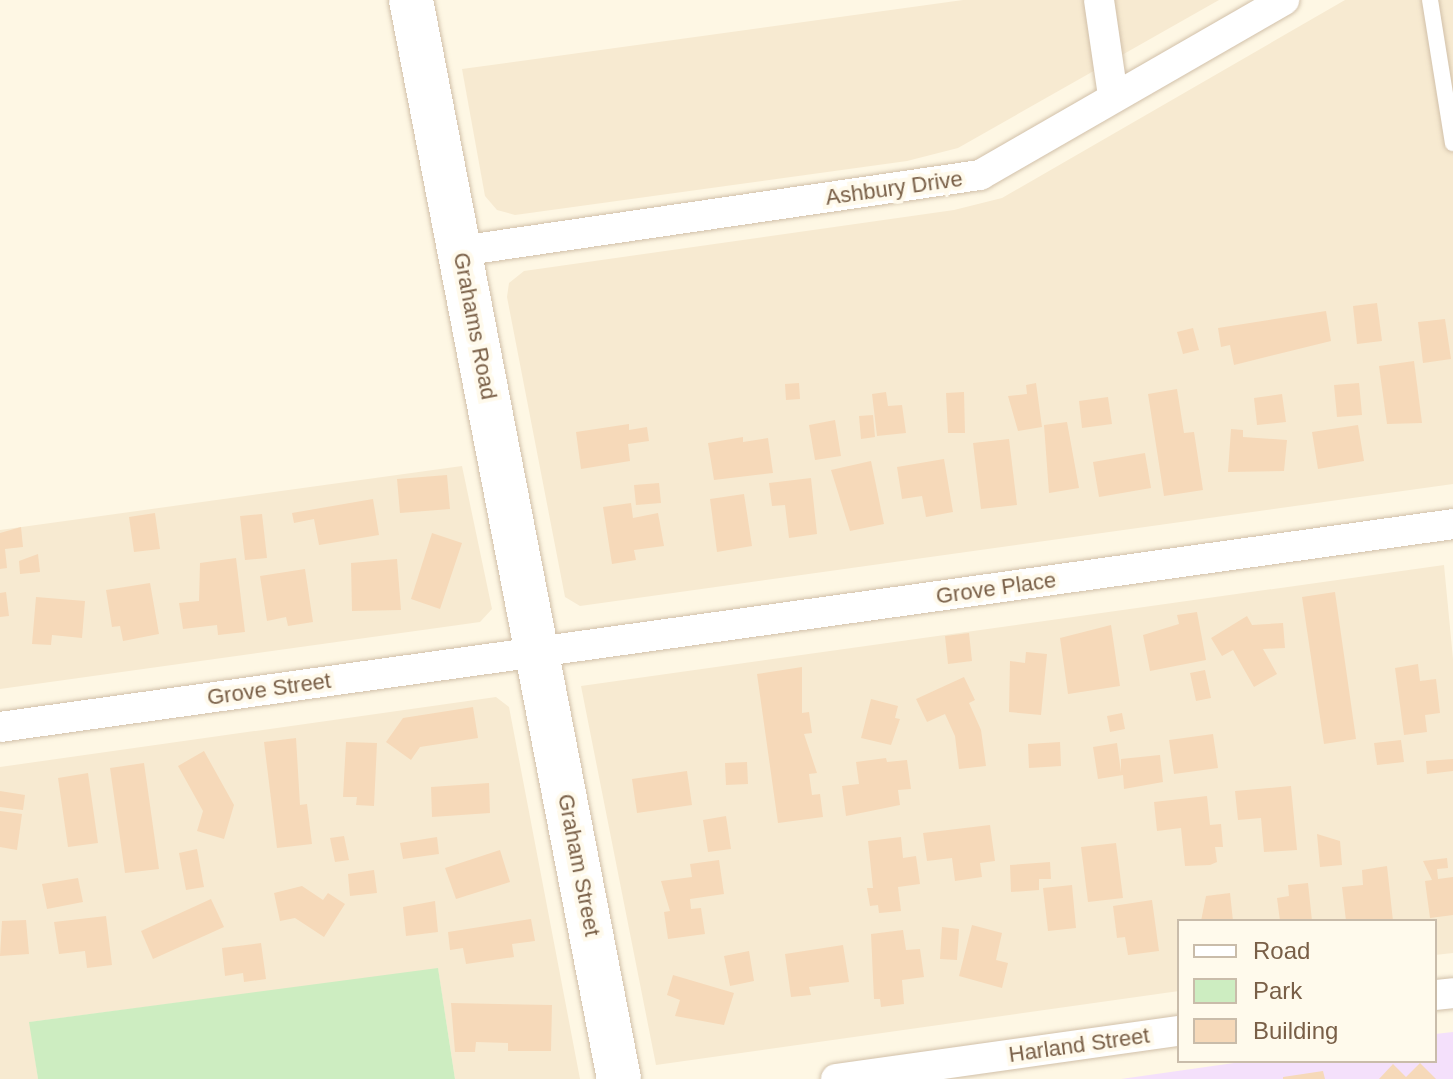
<!DOCTYPE html>
<html>
<head>
<meta charset="utf-8">
<style>
  body { margin:0 }
  #map { position:relative; width:1453px; height:1079px; overflow:hidden; background:#fef7e4; font-family:Arial,sans-serif }
  div>[style] { position:absolute }
  .residential>* { inset:0; background:#f7ead1 }
  .education>* { inset:0; background:#f4e0fb }
  .green>* { inset:0; background:#cdedc1 }
  .building>* { inset:0; background:#f6d9b9 }
  .roads { filter:drop-shadow(0 0 2px #d1c0a9) drop-shadow(0 0 2px #d1c0a9) }
  .lane>* { height:16px; margin:-8px; padding:0 8px; transform-origin:8px; border-radius:8px; background:#fff }
  .street>* { height:30px; margin:-15px; padding:0 15px; transform-origin:15px; border-radius:15px; background:#fff }
  .secondary>* { height:44px; margin:-22px; padding:0 22px; transform-origin:22px; border-radius:22px; background:#fff }
  span { translate:-50% -50%; white-space:nowrap; text-align:center; line-height:1.15; -webkit-text-stroke:8px #fffaec; paint-order:stroke }
  .street-label { font-size:22px; color:#795f47 }
  .legend { position:absolute; left:1177px; top:919px; width:260px; height:144px; box-sizing:border-box; background:#fffaec; border:2px solid #c9bcaa; margin:0; padding:10px 14px; list-style:none; font-size:24px; color:#795f47 }
  .legend li { display:flex; align-items:center; gap:16px; height:40px }
  .legend b { width:40px; border:2px solid #c9bcaa }
</style>
</head>
<body>
<div id="map">
  <div class="residential">
    <i style="clip-path:polygon(963px 0,1219px 0,958px 148px,907px 161px,515px 215px,497px 210px,485px 196px,462px 69px)"></i>
    <i style="clip-path:polygon(1345px 0,1453px 0,1453px 484px,580px 606px,565px 597px,507px 297px,509px 283px,524px 271px,954px 210px,1002px 198px)"></i>
    <i style="clip-path:polygon(462px 466px,492px 609px,480px 622px,0 689px,0 530px)"></i>
    <i style="clip-path:polygon(1444px 565px,1453px 659px,1453px 953px,1435px 955px,1435px 921px,1179px 921px,1179px 991px,656px 1065px,581px 686px)"></i>
    <i style="clip-path:polygon(496px 697px,509px 707px,580px 1079px,455px 1079px,438px 969px,30px 1022px,38px 1079px,0 1079px,0 767px)"></i>
  </div>
  <div class="education">
    <i style="clip-path:polygon(1453px 1032px,1453px 1079px,1121px 1079px,1248px 1061px,1435px 1061px,1435px 1034px)"></i>
  </div>
  <div class="green">
    <i style="clip-path:polygon(438px 968px,455px 1079px,38px 1079px,29px 1022px)"></i>
  </div>
  <div class="building">
    <i style="clip-path:polygon(1377px 303px,1382px 341px,1357px 344px,1353px 306px)"></i>
    <i style="clip-path:polygon(1326px 311px,1331px 341px,1234px 365px,1230px 345px,1221px 347px,1218px 328px)"></i>
    <i style="clip-path:polygon(1445px 319px,1451px 359px,1423px 363px,1418px 322px)"></i>
    <i style="clip-path:polygon(1193px 328px,1199px 350px,1183px 354px,1177px 332px)"></i>
    <i style="clip-path:polygon(1414px 361px,1422px 423px,1387px 424px,1379px 366px)"></i>
    <i style="clip-path:polygon(799px 383px,800px 399px,786px 400px,785px 384px)"></i>
    <i style="clip-path:polygon(1036px 383px,1042px 427px,1018px 431px,1008px 396px,1027px 394px,1026px 385px)"></i>
    <i style="clip-path:polygon(1359px 383px,1362px 415px,1337px 417px,1334px 385px)"></i>
    <i style="clip-path:polygon(1177px 389px,1184px 433px,1194px 432px,1203px 490px,1164px 496px,1148px 394px)"></i>
    <i style="clip-path:polygon(886px 392px,888px 406px,902px 405px,906px 433px,877px 436px,872px 394px)"></i>
    <i style="clip-path:polygon(964px 392px,965px 433px,948px 433px,946px 393px)"></i>
    <i style="clip-path:polygon(1282px 394px,1286px 422px,1257px 425px,1254px 398px)"></i>
    <i style="clip-path:polygon(1108px 397px,1112px 424px,1082px 428px,1079px 401px)"></i>
    <i style="clip-path:polygon(873px 415px,875px 437px,861px 439px,859px 416px)"></i>
    <i style="clip-path:polygon(835px 420px,841px 456px,815px 460px,809px 425px)"></i>
    <i style="clip-path:polygon(1067px 422px,1079px 488px,1049px 493px,1044px 425px)"></i>
    <i style="clip-path:polygon(629px 424px,629px 430px,647px 427px,649px 441px,628px 444px,630px 461px,581px 469px,576px 432px)"></i>
    <i style="clip-path:polygon(1358px 425px,1364px 461px,1318px 469px,1312px 432px)"></i>
    <i style="clip-path:polygon(1231px 429px,1243px 430px,1243px 437px,1287px 440px,1284px 471px,1228px 472px)"></i>
    <i style="clip-path:polygon(743px 437px,743px 442px,768px 438px,773px 473px,714px 480px,708px 443px)"></i>
    <i style="clip-path:polygon(1009px 439px,1017px 505px,981px 509px,973px 443px)"></i>
    <i style="clip-path:polygon(1145px 453px,1151px 488px,1099px 497px,1093px 462px)"></i>
    <i style="clip-path:polygon(944px 459px,953px 512px,926px 517px,922px 496px,902px 499px,897px 467px)"></i>
    <i style="clip-path:polygon(871px 461px,884px 524px,850px 531px,831px 470px)"></i>
    <i style="clip-path:polygon(447px 475px,450px 509px,400px 513px,397px 479px)"></i>
    <i style="clip-path:polygon(811px 478px,817px 534px,789px 538px,785px 505px,772px 506px,769px 483px)"></i>
    <i style="clip-path:polygon(659px 483px,661px 503px,636px 505px,634px 485px)"></i>
    <i style="clip-path:polygon(744px 494px,752px 546px,717px 552px,710px 499px)"></i>
    <i style="clip-path:polygon(373px 499px,379px 535px,319px 545px,314px 519px,294px 523px,292px 513px)"></i>
    <i style="clip-path:polygon(631px 503px,633px 518px,658px 513px,664px 546px,634px 550px,636px 560px,612px 564px,603px 507px)"></i>
    <i style="clip-path:polygon(155px 513px,160px 549px,134px 552px,129px 517px)"></i>
    <i style="clip-path:polygon(262px 514px,267px 558px,245px 560px,240px 516px)"></i>
    <i style="clip-path:polygon(21px 527px,23px 547px,5px 549px,7px 568px,0 569px,0 533px)"></i>
    <i style="clip-path:polygon(432px 533px,462px 543px,440px 609px,411px 599px)"></i>
    <i style="clip-path:polygon(38px 554px,40px 572px,20px 574px,19px 561px)"></i>
    <i style="clip-path:polygon(236px 558px,245px 632px,218px 635px,217px 625px,183px 629px,179px 603px,199px 601px,200px 563px)"></i>
    <i style="clip-path:polygon(397px 559px,401px 610px,352px 611px,351px 563px)"></i>
    <i style="clip-path:polygon(305px 569px,313px 622px,288px 626px,286px 617px,267px 621px,260px 576px)"></i>
    <i style="clip-path:polygon(150px 583px,159px 634px,123px 641px,120px 626px,112px 627px,106px 590px)"></i>
    <i style="clip-path:polygon(6px 592px,9px 616px,0 617px,0 593px)"></i>
    <i style="clip-path:polygon(1335px 592px,1356px 739px,1324px 744px,1302px 597px)"></i>
    <i style="clip-path:polygon(36px 597px,85px 601px,82px 638px,52px 635px,51px 645px,32px 644px)"></i>
    <i style="clip-path:polygon(1197px 612px,1206px 660px,1150px 671px,1143px 635px,1179px 624px,1177px 615px)"></i>
    <i style="clip-path:polygon(1247px 616px,1252px 625px,1283px 623px,1285px 648px,1263px 649px,1277px 674px,1254px 687px,1233px 650px,1222px 656px,1211px 638px)"></i>
    <i style="clip-path:polygon(1111px 625px,1120px 686px,1068px 694px,1060px 638px)"></i>
    <i style="clip-path:polygon(969px 633px,972px 661px,948px 664px,945px 636px)"></i>
    <i style="clip-path:polygon(1026px 652px,1047px 654px,1041px 715px,1009px 712px,1010px 661px,1025px 663px)"></i>
    <i style="clip-path:polygon(1418px 664px,1420px 681px,1436px 679px,1440px 713px,1425px 715px,1427px 732px,1404px 735px,1395px 668px)"></i>
    <i style="clip-path:polygon(802px 667px,802px 713px,809px 712px,812px 733px,804px 734px,817px 773px,809px 774px,812px 795px,820px 794px,823px 817px,778px 823px,757px 674px)"></i>
    <i style="clip-path:polygon(1205px 670px,1211px 698px,1196px 701px,1190px 673px)"></i>
    <i style="clip-path:polygon(964px 677px,975px 700px,969px 703px,981px 730px,986px 766px,959px 769px,955px 736px,945px 714px,927px 722px,916px 699px)"></i>
    <i style="clip-path:polygon(871px 699px,898px 706px,895px 718px,900px 719px,891px 745px,861px 738px)"></i>
    <i style="clip-path:polygon(473px 707px,478px 738px,420px 747px,411px 760px,386px 742px,403px 718px)"></i>
    <i style="clip-path:polygon(1122px 713px,1125px 729px,1110px 732px,1107px 716px)"></i>
    <i style="clip-path:polygon(1213px 734px,1218px 768px,1174px 774px,1169px 740px)"></i>
    <i style="clip-path:polygon(296px 738px,300px 805px,307px 804px,312px 844px,277px 848px,264px 742px)"></i>
    <i style="clip-path:polygon(1401px 740px,1404px 762px,1377px 765px,1374px 743px)"></i>
    <i style="clip-path:polygon(346px 742px,377px 743px,374px 806px,356px 805px,357px 797px,343px 797px)"></i>
    <i style="clip-path:polygon(1060px 742px,1061px 766px,1029px 768px,1028px 744px)"></i>
    <i style="clip-path:polygon(1117px 743px,1121px 772px,1121px 759px,1160px 755px,1163px 782px,1124px 789px,1123px 775px,1098px 779px,1093px 747px)"></i>
    <i style="clip-path:polygon(204px 751px,234px 805px,224px 839px,197px 831px,203px 811px,178px 766px)"></i>
    <i style="clip-path:polygon(886px 758px,887px 762px,907px 760px,911px 789px,898px 790px,900px 805px,846px 816px,842px 786px,859px 784px,856px 762px)"></i>
    <i style="clip-path:polygon(1453px 759px,1453px 771px,1427px 774px,1426px 761px)"></i>
    <i style="clip-path:polygon(747px 762px,748px 784px,726px 785px,725px 763px)"></i>
    <i style="clip-path:polygon(144px 763px,159px 869px,125px 873px,110px 768px)"></i>
    <i style="clip-path:polygon(687px 771px,692px 805px,637px 813px,632px 779px)"></i>
    <i style="clip-path:polygon(88px 773px,98px 843px,68px 847px,58px 778px)"></i>
    <i style="clip-path:polygon(489px 783px,490px 813px,432px 817px,431px 787px)"></i>
    <i style="clip-path:polygon(1291px 786px,1297px 850px,1264px 852px,1261px 818px,1238px 820px,1235px 791px)"></i>
    <i style="clip-path:polygon(0 791px,25px 795px,23px 810px,0 807px)"></i>
    <i style="clip-path:polygon(1207px 796px,1210px 825px,1221px 824px,1223px 847px,1215px 847px,1217px 862px,1210px 865px,1185px 866px,1181px 828px,1157px 831px,1154px 802px)"></i>
    <i style="clip-path:polygon(0 811px,22px 814px,17px 850px,0 847px)"></i>
    <i style="clip-path:polygon(726px 816px,731px 849px,708px 852px,703px 820px)"></i>
    <i style="clip-path:polygon(990px 825px,995px 861px,980px 863px,982px 877px,955px 881px,952px 858px,927px 861px,923px 833px)"></i>
    <i style="clip-path:polygon(1317px 834px,1340px 841px,1342px 865px,1320px 867px)"></i>
    <i style="clip-path:polygon(344px 836px,349px 860px,335px 862px,330px 838px)"></i>
    <i style="clip-path:polygon(437px 837px,439px 854px,403px 859px,400px 843px)"></i>
    <i style="clip-path:polygon(901px 837px,903px 858px,916px 856px,920px 884px,898px 887px,901px 911px,879px 913px,878px 905px,870px 906px,867px 888px,873px 888px,868px 841px)"></i>
    <i style="clip-path:polygon(1116px 843px,1123px 898px,1088px 902px,1081px 847px)"></i>
    <i style="clip-path:polygon(197px 849px,204px 887px,186px 890px,179px 853px)"></i>
    <i style="clip-path:polygon(500px 850px,510px 882px,456px 899px,445px 868px)"></i>
    <i style="clip-path:polygon(1447px 858px,1448px 868px,1437px 869px,1438px 879px,1453px 877px,1453px 915px,1430px 918px,1425px 881px,1432px 880px,1423px 861px)"></i>
    <i style="clip-path:polygon(719px 860px,724px 894px,690px 899px,691px 909px,701px 908px,705px 934px,668px 939px,664px 912px,670px 911px,661px 881px,692px 877px,690px 864px)"></i>
    <i style="clip-path:polygon(1050px 862px,1051px 879px,1039px 879px,1039px 890px,1011px 892px,1010px 865px)"></i>
    <i style="clip-path:polygon(1387px 866px,1393px 921px,1346px 921px,1342px 887px,1363px 885px,1362px 870px)"></i>
    <i style="clip-path:polygon(374px 870px,377px 893px,350px 896px,348px 874px)"></i>
    <i style="clip-path:polygon(78px 878px,83px 902px,47px 909px,42px 884px)"></i>
    <i style="clip-path:polygon(1308px 883px,1312px 921px,1280px 921px,1277px 898px,1289px 896px,1288px 885px)"></i>
    <i style="clip-path:polygon(1072px 885px,1076px 928px,1048px 931px,1043px 888px)"></i>
    <i style="clip-path:polygon(302px 886px,323px 900px,328px 893px,345px 904px,324px 937px,295px 918px,280px 921px,274px 893px)"></i>
    <i style="clip-path:polygon(1230px 893px,1233px 921px,1201px 921px,1206px 896px)"></i>
    <i style="clip-path:polygon(211px 899px,224px 927px,153px 959px,141px 931px)"></i>
    <i style="clip-path:polygon(1152px 900px,1159px 951px,1128px 955px,1125px 937px,1117px 938px,1113px 906px)"></i>
    <i style="clip-path:polygon(435px 901px,438px 932px,406px 936px,403px 907px)"></i>
    <i style="clip-path:polygon(106px 916px,112px 965px,87px 968px,85px 951px,59px 954px,54px 922px)"></i>
    <i style="clip-path:polygon(531px 919px,535px 941px,512px 944px,514px 957px,466px 964px,463px 948px,450px 950px,448px 932px)"></i>
    <i style="clip-path:polygon(26px 920px,29px 954px,0 956px,2px 921px)"></i>
    <i style="clip-path:polygon(972px 925px,1002px 933px,996px 960px,1008px 963px,1002px 988px,959px 976px)"></i>
    <i style="clip-path:polygon(942px 927px,959px 929px,957px 960px,940px 959px)"></i>
    <i style="clip-path:polygon(903px 930px,906px 950px,920px 949px,924px 977px,902px 980px,904px 1004px,881px 1007px,880px 999px,874px 999px,871px 934px)"></i>
    <i style="clip-path:polygon(261px 943px,266px 979px,244px 982px,243px 973px,225px 976px,222px 948px)"></i>
    <i style="clip-path:polygon(843px 945px,849px 982px,809px 987px,811px 995px,791px 997px,785px 954px)"></i>
    <i style="clip-path:polygon(749px 951px,754px 981px,730px 986px,724px 956px)"></i>
    <i style="clip-path:polygon(673px 975px,734px 993px,724px 1025px,675px 1016px,680px 1000px,667px 995px)"></i>
    <i style="clip-path:polygon(451px 1003px,552px 1005px,551px 1051px,508px 1051px,508px 1043px,476px 1042px,475px 1052px,455px 1052px)"></i>
    <i style="clip-path:polygon(1420px 1063px,1436px 1079px,1379px 1079px,1393px 1064px,1406px 1077px)"></i>
    <i style="clip-path:polygon(1323px 1071px,1325px 1079px,1283px 1079px,1283px 1077px)"></i>
  </div>
  <div class="roads">
    <div class="lane">
      <i style="left:1430px;top:0;width:145px;rotate:80.9deg"></i>
    </div>
    <div class="street">
      <i style="left:1099px;top:0;width:97px;rotate:81.7deg"></i>
      <i style="left:460px;top:251px;width:526px;rotate:-8.32deg"></i>
      <i style="left:980px;top:175px;width:351px;rotate:-29.9deg"></i>
      <i style="left:0;top:727px;width:1467px;rotate:-7.95deg"></i>
      <i style="left:1435px;top:995px;width:18px;rotate:-6deg"></i>
      <i style="left:836px;top:1079px;width:346px;rotate:-8deg"></i>
    </div>
    <div class="secondary">
      <i style="left:411px;top:0;width:1099px;rotate:79.09deg"></i>
    </div>
  </div>
  <div class="street-label">
    <span style="left:894px;top:188px;rotate:-8deg">Ashbury Drive</span>
    <span style="left:475px;top:326px;rotate:79deg">Grahams Road</span>
    <span style="left:996px;top:588px;rotate:-8deg">Grove Place</span>
    <span style="left:269px;top:689px;rotate:-8deg">Grove Street</span>
    <span style="left:579px;top:865px;rotate:79deg">Graham Street</span>
    <span style="left:1079px;top:1045px;rotate:-8deg">Harland Street</span>
  </div>
  <ul class="legend">
  <li><b style="height:10px;background:#fff"></b>Road</li>
  <li><b style="height:22px;background:#cdedc1"></b>Park</li>
  <li><b style="height:22px;background:#f6d9b9"></b>Building</li>
  </ul>
</div>
</body>
</html>
